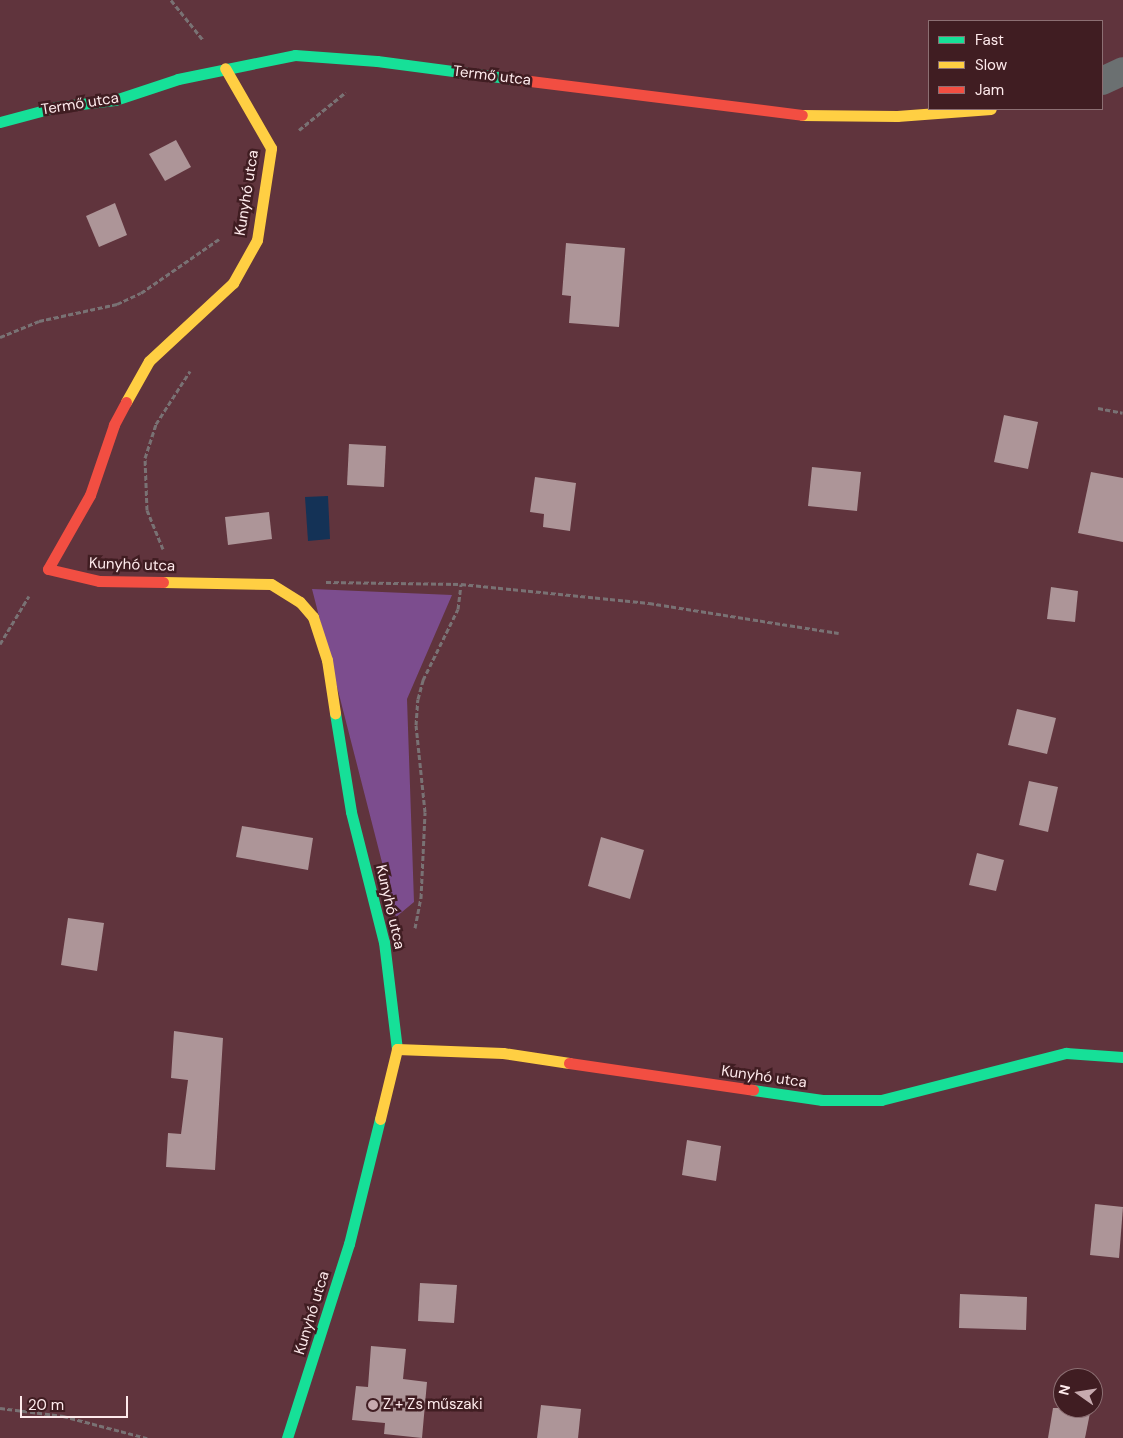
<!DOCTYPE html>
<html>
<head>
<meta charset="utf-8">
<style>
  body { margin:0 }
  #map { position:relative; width:1123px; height:1438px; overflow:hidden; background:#60343d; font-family:"DM Sans",sans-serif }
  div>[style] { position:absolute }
  .green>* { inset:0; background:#7c4d8e }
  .water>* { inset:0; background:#143256 }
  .building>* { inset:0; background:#ad9598 }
  .path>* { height:3px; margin-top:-1.5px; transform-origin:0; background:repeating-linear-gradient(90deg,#797274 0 5px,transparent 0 7.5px) }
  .street>* { height:28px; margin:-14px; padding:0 14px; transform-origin:14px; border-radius:14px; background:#6b7071 }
  .fast>* { height:11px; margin:-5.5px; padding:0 5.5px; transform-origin:5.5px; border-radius:5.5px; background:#16e098 }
  .slow>* { height:11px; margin:-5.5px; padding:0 5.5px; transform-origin:5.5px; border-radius:5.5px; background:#ffcf43 }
  .jam>* { height:11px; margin:-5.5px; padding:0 5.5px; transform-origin:5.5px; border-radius:5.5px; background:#f24e42 }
  .dots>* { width:14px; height:14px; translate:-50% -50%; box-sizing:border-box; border:2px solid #401d22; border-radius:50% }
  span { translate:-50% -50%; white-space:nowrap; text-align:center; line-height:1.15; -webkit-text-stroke:5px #401d22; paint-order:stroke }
  .street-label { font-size:15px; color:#feeaec }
  .poi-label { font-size:15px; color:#feeaec }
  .left { translate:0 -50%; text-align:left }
  .legend { position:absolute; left:928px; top:20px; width:175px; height:90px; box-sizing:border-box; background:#401d22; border:1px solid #8c6f73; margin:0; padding:6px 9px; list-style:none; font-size:15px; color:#feeaec }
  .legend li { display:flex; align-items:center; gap:10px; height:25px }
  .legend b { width:25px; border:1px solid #8c6f73 }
  .north { position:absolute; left:1053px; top:1368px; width:50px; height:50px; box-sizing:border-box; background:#401d22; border:1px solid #8c6f73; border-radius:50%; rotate:283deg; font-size:14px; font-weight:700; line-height:20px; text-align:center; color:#feeaec }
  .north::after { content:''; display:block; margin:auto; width:18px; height:22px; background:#c7aaaf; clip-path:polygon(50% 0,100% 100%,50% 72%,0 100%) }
  .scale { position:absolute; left:20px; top:1396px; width:108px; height:22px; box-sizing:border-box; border:2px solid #feeaec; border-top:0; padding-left:6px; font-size:15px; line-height:18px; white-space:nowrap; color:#feeaec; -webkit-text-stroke:4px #401d22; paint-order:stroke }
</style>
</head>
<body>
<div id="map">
  <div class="green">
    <i style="clip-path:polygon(312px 589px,452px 595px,407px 699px,414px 902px,396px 917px)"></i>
  </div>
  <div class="water">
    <i style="clip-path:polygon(328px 496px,330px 539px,308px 541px,305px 497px)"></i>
  </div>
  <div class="building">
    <i style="clip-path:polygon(176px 140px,191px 167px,165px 181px,149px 154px)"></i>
    <i style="clip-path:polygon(115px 203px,127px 235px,99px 247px,86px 216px)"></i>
    <i style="clip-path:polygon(566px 243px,625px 248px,619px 327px,569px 323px,571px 296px,562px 295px)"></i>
    <i style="clip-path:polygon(1004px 415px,1038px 422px,1028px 469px,994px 462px)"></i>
    <i style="clip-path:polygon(349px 444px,386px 446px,384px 487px,347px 485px)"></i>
    <i style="clip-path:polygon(812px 467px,861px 472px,857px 511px,808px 506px)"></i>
    <i style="clip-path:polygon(1091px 472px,1123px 478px,1123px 542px,1078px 533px)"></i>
    <i style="clip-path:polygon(535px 477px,576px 483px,570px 531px,543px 527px,544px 514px,530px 512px)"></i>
    <i style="clip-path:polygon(269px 512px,272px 539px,228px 545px,225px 517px)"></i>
    <i style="clip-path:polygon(1051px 587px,1078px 591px,1075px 622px,1047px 619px)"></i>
    <i style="clip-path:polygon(1017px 709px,1056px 718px,1047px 754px,1008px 745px)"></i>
    <i style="clip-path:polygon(1029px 781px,1058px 787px,1048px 832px,1019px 825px)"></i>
    <i style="clip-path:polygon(242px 826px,313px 838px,308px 870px,236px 857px)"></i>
    <i style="clip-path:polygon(601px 837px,644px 850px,630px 899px,588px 886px)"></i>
    <i style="clip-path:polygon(977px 853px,1004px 860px,996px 891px,969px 885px)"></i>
    <i style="clip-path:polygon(68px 918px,104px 923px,97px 971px,61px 965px)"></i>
    <i style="clip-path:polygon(174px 1031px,223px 1038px,215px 1170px,166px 1167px,168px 1133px,181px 1134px,188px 1080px,171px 1078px)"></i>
    <i style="clip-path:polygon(687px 1140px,721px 1146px,716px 1181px,682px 1175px)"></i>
    <i style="clip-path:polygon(1095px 1204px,1123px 1207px,1119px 1258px,1090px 1255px)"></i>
    <i style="clip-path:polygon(420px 1283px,457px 1285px,454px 1323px,418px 1321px)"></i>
    <i style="clip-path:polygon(960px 1294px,1027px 1297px,1026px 1330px,959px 1328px)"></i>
    <i style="clip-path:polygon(371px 1346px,406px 1349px,403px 1379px,427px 1382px,422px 1438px,384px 1434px,385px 1423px,352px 1420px,356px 1386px,368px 1387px)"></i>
    <i style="clip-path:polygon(541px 1405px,581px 1409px,578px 1438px,537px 1438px)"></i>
    <i style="clip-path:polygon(1053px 1408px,1091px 1408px,1085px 1438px,1048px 1438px)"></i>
  </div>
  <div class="path">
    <i style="left:171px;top:0;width:51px;rotate:51.3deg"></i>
    <i style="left:299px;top:130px;width:60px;rotate:-39deg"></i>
    <i style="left:0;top:337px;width:42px;rotate:-22.3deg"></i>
    <i style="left:39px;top:321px;width:80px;rotate:-12.3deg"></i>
    <i style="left:117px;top:304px;width:26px;rotate:-25deg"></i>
    <i style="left:141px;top:293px;width:95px;rotate:-34.7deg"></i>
    <i style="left:1098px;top:408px;width:25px;rotate:11deg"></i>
    <i style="left:163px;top:549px;width:42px;rotate:-112.3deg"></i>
    <i style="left:147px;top:510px;width:52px;rotate:-92.2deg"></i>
    <i style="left:145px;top:458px;width:36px;rotate:-72deg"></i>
    <i style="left:156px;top:424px;width:63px;rotate:-57.3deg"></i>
    <i style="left:326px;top:582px;width:135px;rotate:0.8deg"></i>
    <i style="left:461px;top:584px;width:189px;rotate:5.8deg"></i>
    <i style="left:649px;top:603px;width:192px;rotate:9deg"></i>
    <i style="left:0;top:644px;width:56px;rotate:-58.9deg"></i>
    <i style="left:415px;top:928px;width:31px;rotate:-79deg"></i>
    <i style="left:421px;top:898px;width:86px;rotate:-87.3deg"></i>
    <i style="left:425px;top:812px;width:87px;rotate:-95.9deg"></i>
    <i style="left:416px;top:725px;width:26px;rotate:-86deg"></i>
    <i style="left:418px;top:699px;width:20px;rotate:-75deg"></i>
    <i style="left:423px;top:680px;width:79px;rotate:-63.8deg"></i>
    <i style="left:458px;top:609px;width:25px;rotate:-83deg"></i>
    <i style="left:0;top:1408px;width:64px;rotate:7.2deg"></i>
    <i style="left:63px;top:1416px;width:87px;rotate:14.7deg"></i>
  </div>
  <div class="street">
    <i style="left:1102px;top:81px;width:23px;rotate:-25deg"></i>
  </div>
  <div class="fast">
    <i style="left:0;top:122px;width:58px;rotate:-15deg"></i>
    <i style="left:56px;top:107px;width:59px;rotate:-6.8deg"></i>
    <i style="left:115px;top:100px;width:66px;rotate:-18.4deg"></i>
    <i style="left:178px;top:79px;width:119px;rotate:-11.6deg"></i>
    <i style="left:295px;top:55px;width:82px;rotate:4.2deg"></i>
    <i style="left:377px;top:61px;width:138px;rotate:7.5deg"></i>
    <i style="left:335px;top:713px;width:100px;rotate:80.8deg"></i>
    <i style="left:351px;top:812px;width:134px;rotate:75.8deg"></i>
    <i style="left:384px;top:942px;width:108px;rotate:83.1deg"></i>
    <i style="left:753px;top:1090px;width:70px;rotate:8.2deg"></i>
    <i style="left:822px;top:1100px;width:59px"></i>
    <i style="left:881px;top:1100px;width:191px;rotate:-14.3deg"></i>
    <i style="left:1066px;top:1053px;width:57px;rotate:4deg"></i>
    <i style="left:287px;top:1438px;width:204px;rotate:-72.3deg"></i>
    <i style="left:349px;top:1244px;width:129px;rotate:-76.1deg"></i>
  </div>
  <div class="slow">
    <i style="left:802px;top:115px;width:95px;rotate:0.6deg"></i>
    <i style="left:897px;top:116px;width:94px;rotate:-4.3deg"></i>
    <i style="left:126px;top:402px;width:47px;rotate:-60.7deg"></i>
    <i style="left:149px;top:361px;width:115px;rotate:-42.9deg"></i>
    <i style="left:233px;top:283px;width:49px;rotate:-60.8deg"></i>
    <i style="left:257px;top:240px;width:93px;rotate:-81.3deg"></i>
    <i style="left:271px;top:148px;width:92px;rotate:-119.9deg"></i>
    <i style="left:163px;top:582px;width:108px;rotate:1.1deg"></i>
    <i style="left:271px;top:584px;width:34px;rotate:32deg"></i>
    <i style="left:300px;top:602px;width:20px;rotate:49deg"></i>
    <i style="left:313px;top:617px;width:45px;rotate:72deg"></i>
    <i style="left:327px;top:660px;width:54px;rotate:81.4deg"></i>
    <i style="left:380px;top:1119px;width:72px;rotate:-76.3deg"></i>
    <i style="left:397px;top:1049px;width:106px;rotate:2.2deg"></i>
    <i style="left:503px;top:1053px;width:67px;rotate:8.6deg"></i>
  </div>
  <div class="jam">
    <i style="left:514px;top:79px;width:290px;rotate:7.1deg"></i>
    <i style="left:126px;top:402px;width:26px;rotate:118deg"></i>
    <i style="left:114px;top:425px;width:74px;rotate:108.9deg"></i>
    <i style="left:90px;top:495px;width:85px;rotate:119.6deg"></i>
    <i style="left:48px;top:569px;width:52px;rotate:13.2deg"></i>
    <i style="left:99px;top:581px;width:64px;rotate:0.9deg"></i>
    <i style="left:569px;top:1063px;width:186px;rotate:8.3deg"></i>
  </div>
  <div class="dots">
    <i style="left:373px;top:1405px;background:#c7aaaf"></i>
  </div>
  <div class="street-label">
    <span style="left:492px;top:76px;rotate:7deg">Termő utca</span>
    <span style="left:80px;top:104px;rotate:-9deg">Termő utca</span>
    <span style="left:247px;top:193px;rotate:-81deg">Kunyhó utca</span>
    <span style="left:132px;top:565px;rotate:2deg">Kunyhó utca</span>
    <span style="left:390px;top:907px;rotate:77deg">Kunyhó utca</span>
    <span style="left:764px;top:1077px;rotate:8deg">Kunyhó utca</span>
    <span style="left:312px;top:1313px;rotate:-73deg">Kunyhó utca</span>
  </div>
  <div class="poi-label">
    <span class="left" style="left:383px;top:1405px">Z + Zs műszaki</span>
  </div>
  <ul class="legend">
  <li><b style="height:6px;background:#16e098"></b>Fast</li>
  <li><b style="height:6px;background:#ffcf43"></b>Slow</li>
  <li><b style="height:6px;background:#f24e42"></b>Jam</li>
  </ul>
  <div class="north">N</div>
  <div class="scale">20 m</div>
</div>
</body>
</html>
